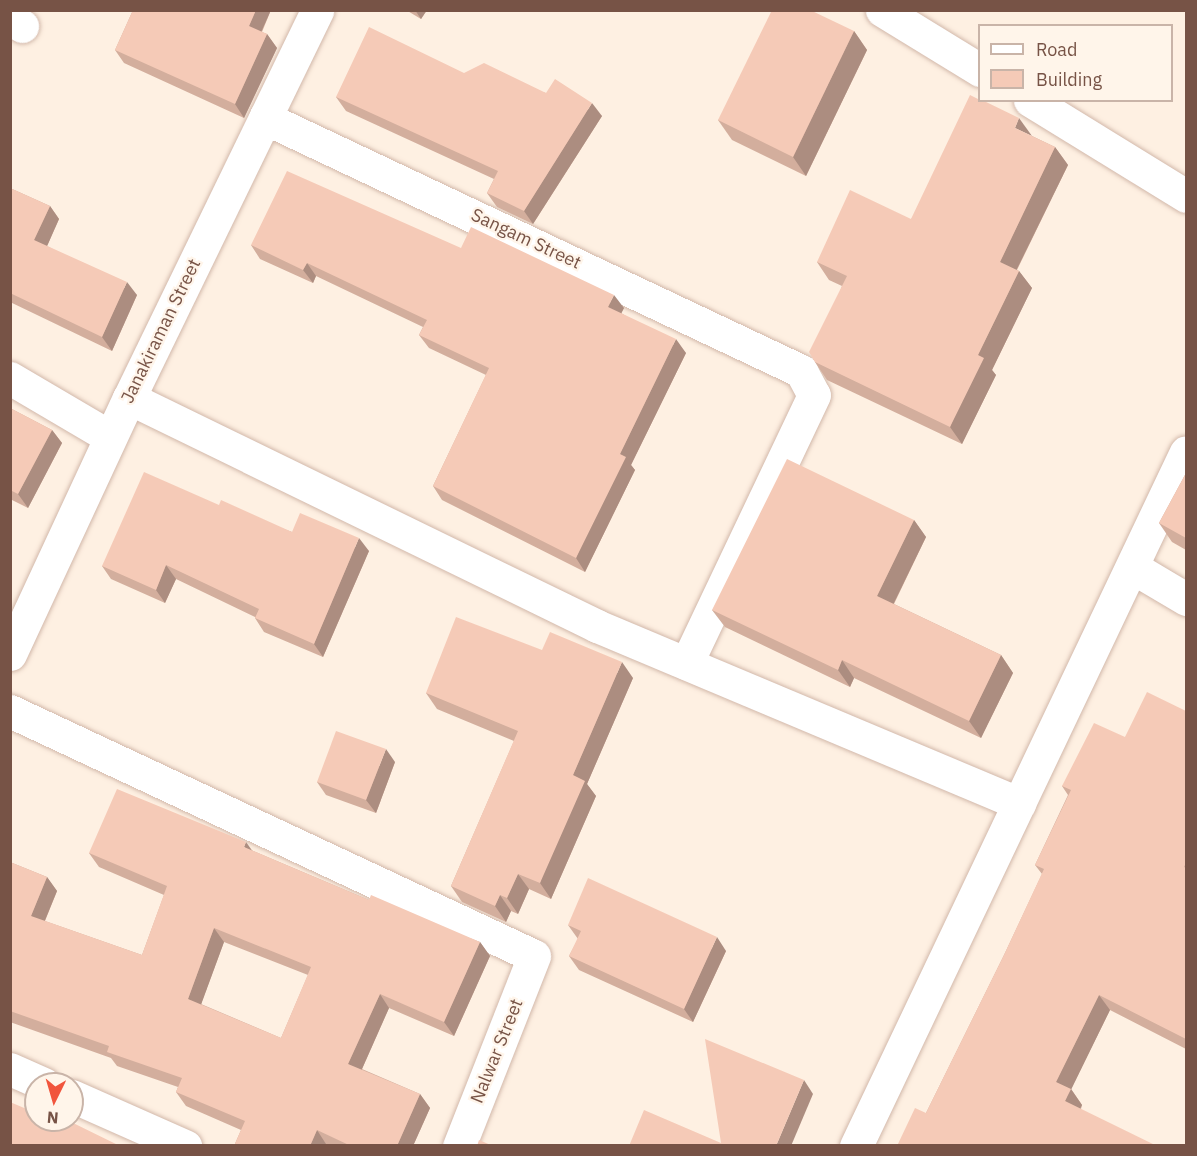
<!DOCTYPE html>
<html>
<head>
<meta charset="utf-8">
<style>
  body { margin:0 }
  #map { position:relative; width:1197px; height:1156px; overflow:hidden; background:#fef0e2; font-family:"IBM Plex Sans",sans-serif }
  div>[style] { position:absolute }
  .roads { filter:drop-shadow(0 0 2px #d2b8aa) drop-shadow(0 0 2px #d2b8aa) }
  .street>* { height:33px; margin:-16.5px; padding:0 16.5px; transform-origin:16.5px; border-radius:16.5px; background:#fff }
  .wall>* { inset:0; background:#d3ae9d }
  .shaded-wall>* { inset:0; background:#ac8d80 }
  .building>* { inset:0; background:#f5cab7 }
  span { translate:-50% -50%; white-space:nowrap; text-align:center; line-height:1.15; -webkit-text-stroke:4.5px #fff5ea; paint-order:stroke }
  .street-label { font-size:18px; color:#775346 }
  .frame { position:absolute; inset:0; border:12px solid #775346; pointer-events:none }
  .legend { position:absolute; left:978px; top:24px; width:195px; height:78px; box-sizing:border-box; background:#fff5ea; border:2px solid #c9b4a8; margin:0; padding:8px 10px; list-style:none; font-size:18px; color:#775346 }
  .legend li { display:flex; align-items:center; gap:12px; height:30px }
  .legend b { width:30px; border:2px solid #c9b4a8 }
  .north { position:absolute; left:24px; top:1072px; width:60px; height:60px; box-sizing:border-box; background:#fff5ea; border:2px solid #c9b4a8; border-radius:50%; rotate:185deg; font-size:16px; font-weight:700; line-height:24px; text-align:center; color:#775346 }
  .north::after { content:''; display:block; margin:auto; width:21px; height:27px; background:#f1553d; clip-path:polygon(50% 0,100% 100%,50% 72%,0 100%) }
</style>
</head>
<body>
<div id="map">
  <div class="roads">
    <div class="street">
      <i style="left:882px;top:10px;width:115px;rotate:31.5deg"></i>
      <i style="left:10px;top:19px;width:14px;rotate:30deg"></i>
      <i style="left:1030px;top:100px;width:183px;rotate:31.6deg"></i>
      <i style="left:265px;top:118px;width:593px;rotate:25.27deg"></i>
      <i style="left:801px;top:371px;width:27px;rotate:62deg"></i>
      <i style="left:814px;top:395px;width:297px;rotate:115.4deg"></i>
      <i style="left:10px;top:378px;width:116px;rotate:30.5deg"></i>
      <i style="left:129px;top:398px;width:521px;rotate:25.97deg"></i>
      <i style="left:597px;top:626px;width:458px;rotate:22.8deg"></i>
      <i style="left:1132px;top:567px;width:63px;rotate:30.7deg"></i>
      <i style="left:10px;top:654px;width:282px;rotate:-65.1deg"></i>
      <i style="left:129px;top:398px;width:431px;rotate:-64.1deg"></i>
      <i style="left:10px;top:711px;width:578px;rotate:25.06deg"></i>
      <i style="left:534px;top:956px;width:204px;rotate:111.5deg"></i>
      <i style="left:10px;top:1069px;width:37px;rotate:24deg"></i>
      <i style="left:72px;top:1096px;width:124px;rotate:23.9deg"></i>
      <i style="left:856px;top:1146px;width:768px;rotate:-64.57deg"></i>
    </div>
  </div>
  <div class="wall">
    <i style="clip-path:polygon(133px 10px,271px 10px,262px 32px,267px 34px,277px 48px,244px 118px,124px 63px,115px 50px)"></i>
    <i style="clip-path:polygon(406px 10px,427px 10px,421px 19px)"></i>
    <i style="clip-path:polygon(854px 31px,867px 50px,806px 176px,732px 140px,718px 120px)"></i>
    <i style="clip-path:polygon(464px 73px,546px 93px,602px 116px,533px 224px,497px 207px,487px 193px,494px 179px,346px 111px,336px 97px)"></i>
    <i style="clip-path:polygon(1032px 136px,1055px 147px,1068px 165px,1017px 270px,1019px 271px,1032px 288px,992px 370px,996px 375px,962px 444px,827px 380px,815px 362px,842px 286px,829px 280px,817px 262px,911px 219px)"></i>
    <i style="clip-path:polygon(10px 188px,50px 206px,59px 219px,47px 246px,137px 295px,112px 351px,10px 302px)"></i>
    <i style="clip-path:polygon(251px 245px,461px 248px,624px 308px,621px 313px,686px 353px,631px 465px,635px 470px,585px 572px,442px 500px,433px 486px,486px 375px,429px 348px,419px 335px,423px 327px,316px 276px,313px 283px,260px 259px)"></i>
    <i style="clip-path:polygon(10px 408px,52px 430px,62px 443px,28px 508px,10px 499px)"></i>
    <i style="clip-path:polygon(1186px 473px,1186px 550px,1172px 542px,1159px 523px)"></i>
    <i style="clip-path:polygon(219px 505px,292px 532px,369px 551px,323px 657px,264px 632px,255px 618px,255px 617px,176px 579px,165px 603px,111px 579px,102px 566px)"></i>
    <i style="clip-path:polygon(914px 520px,926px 537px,894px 604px,1001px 655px,1013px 673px,981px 738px,854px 678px,850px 687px,725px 627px,712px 610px)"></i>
    <i style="clip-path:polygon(542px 650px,633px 678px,587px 784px,596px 796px,551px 899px,529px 889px,518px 914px,511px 911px,506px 922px,462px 902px,451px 886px,514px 741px,437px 709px,426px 693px)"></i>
    <i style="clip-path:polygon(1186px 711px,1186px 1049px,1110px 1010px,1071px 1089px,1082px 1105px,1081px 1109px,926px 1113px,1004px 955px,1042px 874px,1035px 865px,1068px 795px,1062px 786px,1125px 737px)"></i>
    <i style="clip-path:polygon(395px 762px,376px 813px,326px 795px,317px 782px)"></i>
    <i style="clip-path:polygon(evenodd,251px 850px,369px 900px,480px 942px,490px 956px,454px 1036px,389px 1008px,362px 1069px,420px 1094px,430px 1108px,413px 1146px,330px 1146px,326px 1144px,326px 1146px,234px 1146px,241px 1130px,186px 1106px,176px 1092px,178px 1087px,117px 1066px,111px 1058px,10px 1022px,10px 862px,47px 877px,57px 891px,45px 921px,142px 955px,164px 895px,99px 867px,89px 853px,251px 850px,224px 942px,308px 975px,281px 1038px,201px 1004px,224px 942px)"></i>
    <i style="clip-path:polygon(568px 925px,726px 951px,693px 1022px,579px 970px,569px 956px,578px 939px)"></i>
  </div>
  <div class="shaded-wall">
    <i style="clip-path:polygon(256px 10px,271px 10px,258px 39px,249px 26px)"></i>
    <i style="clip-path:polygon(415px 10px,427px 10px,421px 19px)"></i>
    <i style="clip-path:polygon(854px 31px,867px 50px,806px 176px,793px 157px)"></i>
    <i style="clip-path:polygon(267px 34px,277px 48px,244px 118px,235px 104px)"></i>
    <i style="clip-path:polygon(592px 103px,602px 116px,533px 224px,524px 211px)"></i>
    <i style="clip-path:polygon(1019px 118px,1032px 136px,1015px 128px)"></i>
    <i style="clip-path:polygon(1055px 147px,1068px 165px,1012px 279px,1000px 262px)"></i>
    <i style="clip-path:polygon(50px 206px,59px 219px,44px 253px,34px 240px)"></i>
    <i style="clip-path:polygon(307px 263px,316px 276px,313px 283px,303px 270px)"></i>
    <i style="clip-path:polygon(1019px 271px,1032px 288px,992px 370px,996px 375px,962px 444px,950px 427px,978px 355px)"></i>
    <i style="clip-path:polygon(127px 282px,137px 295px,112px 351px,102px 337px)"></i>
    <i style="clip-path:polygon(614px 295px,624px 308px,618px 320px,608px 307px)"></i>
    <i style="clip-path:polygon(676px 339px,686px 353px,631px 465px,635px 470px,585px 572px,576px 558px,620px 454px)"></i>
    <i style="clip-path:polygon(52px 430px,62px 443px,28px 508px,18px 494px)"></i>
    <i style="clip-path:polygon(914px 520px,926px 537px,889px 613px,877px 596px)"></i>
    <i style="clip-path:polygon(359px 538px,369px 551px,323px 657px,314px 644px)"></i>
    <i style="clip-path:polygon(166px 565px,176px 579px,165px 603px,156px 590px)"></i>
    <i style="clip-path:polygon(1001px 655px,1013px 673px,981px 738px,969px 721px)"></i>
    <i style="clip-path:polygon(842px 660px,854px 678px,850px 687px,838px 670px)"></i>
    <i style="clip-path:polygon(622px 662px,633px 678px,587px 784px,596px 796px,551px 899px,540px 883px,573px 775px)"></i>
    <i style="clip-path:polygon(386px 749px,395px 762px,376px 813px,366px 800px)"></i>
    <i style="clip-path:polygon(246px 842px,256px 856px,244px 847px)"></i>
    <i style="clip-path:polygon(518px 874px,529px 889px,518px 914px,507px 898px)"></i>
    <i style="clip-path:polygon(47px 877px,57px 891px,41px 930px,31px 916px)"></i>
    <i style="clip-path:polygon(500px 895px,511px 911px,506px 922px,495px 906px)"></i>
    <i style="clip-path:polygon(214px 928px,224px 942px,198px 1013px,188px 999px)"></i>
    <i style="clip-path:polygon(717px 937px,726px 951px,693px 1022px,684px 1009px)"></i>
    <i style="clip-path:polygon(480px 942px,490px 956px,454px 1036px,444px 1022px)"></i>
    <i style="clip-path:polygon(380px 994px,389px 1008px,358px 1078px,348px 1064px)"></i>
    <i style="clip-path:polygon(1099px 995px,1110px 1010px,1067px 1098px,1056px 1082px)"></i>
    <i style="clip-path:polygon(804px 1080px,813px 1094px,791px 1146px,776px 1146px)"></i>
    <i style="clip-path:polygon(1071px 1089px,1082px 1105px,1076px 1117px,1065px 1101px)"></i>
    <i style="clip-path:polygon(420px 1094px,430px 1108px,413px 1146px,397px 1146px)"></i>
    <i style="clip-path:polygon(317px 1130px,326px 1144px,326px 1146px,310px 1146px)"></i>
  </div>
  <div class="building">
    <i style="clip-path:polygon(133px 10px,256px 10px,249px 26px,267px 34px,235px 104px,115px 50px)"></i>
    <i style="clip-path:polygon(772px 10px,810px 10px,854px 31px,793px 157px,718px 120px)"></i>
    <i style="clip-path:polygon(369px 27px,464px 73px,484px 63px,546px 93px,555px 79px,592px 103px,524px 211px,487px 193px,498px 171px,336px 97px)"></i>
    <i style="clip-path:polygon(970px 95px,980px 100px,982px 100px,1019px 118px,1015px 128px,1055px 147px,1000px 262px,1019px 271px,978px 355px,984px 358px,950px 427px,815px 362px,809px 352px,847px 276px,817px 262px,850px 190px,911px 219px)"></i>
    <i style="clip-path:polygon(287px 171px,461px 248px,471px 227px,614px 295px,608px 307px,676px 339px,620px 454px,626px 457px,576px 558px,433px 486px,489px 368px,419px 335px,427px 320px,307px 263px,303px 270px,251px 245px)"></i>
    <i style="clip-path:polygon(10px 188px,50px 206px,34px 240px,127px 282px,102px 337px,10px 293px)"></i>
    <i style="clip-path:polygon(10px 408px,52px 430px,18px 494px,10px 490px)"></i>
    <i style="clip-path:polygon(787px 459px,914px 520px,877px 596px,1001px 655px,969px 721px,842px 660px,838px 670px,712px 610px)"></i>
    <i style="clip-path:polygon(144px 472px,219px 505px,221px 500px,292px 532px,300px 513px,359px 538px,314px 644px,255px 618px,259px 609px,166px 565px,156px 590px,102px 566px)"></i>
    <i style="clip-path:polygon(1186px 473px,1186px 538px,1159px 523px)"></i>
    <i style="clip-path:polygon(456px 617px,542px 650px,550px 632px,622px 662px,573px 775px,585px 781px,540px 883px,518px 874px,507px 898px,500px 895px,495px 906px,451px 886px,518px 731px,426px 693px)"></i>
    <i style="clip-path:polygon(1147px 692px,1186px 711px,1186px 863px,1184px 867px,1186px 868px,1186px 1039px,1099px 995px,1056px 1082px,1071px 1089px,1065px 1101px,1157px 1146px,897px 1146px,915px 1108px,926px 1113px,1004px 955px,1044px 869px,1035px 865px,1071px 790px,1062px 786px,1094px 723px,1125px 737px)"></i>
    <i style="clip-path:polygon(336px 731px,386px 749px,366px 800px,317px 782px)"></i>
    <i style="clip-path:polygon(evenodd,117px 789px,246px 842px,244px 847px,369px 900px,371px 895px,480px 942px,444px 1022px,380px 994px,348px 1064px,420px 1094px,397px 1146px,351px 1146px,317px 1130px,310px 1146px,234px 1146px,245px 1121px,176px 1092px,182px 1078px,107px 1052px,109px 1046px,10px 1011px,10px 862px,47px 877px,31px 916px,142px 955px,167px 886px,89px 853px,117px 789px,214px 928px,311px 967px,281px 1038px,188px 999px,214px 928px)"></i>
    <i style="clip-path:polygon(588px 878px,717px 937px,684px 1009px,569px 956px,581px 931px,568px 925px)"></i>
    <i style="clip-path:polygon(705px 1039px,804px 1080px,776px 1146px,629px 1146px,644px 1110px,721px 1143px)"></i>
    <i style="clip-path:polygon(10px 1102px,36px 1113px,36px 1120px,51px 1120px,57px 1123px,58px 1120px,67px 1120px,120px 1146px,10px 1146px)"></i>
    <i style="clip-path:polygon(479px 1140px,493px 1146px,477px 1146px)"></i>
  </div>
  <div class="street-label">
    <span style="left:526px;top:239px;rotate:25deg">Sangam Street</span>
    <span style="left:161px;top:331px;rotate:-64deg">Janakiraman Street</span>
    <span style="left:497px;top:1051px;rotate:-68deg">Nalwar Street</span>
  </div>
  <div class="frame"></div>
  <ul class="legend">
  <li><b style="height:8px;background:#fff"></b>Road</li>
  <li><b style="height:16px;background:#f5cab7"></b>Building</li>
  </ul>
  <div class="north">N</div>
</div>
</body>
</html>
